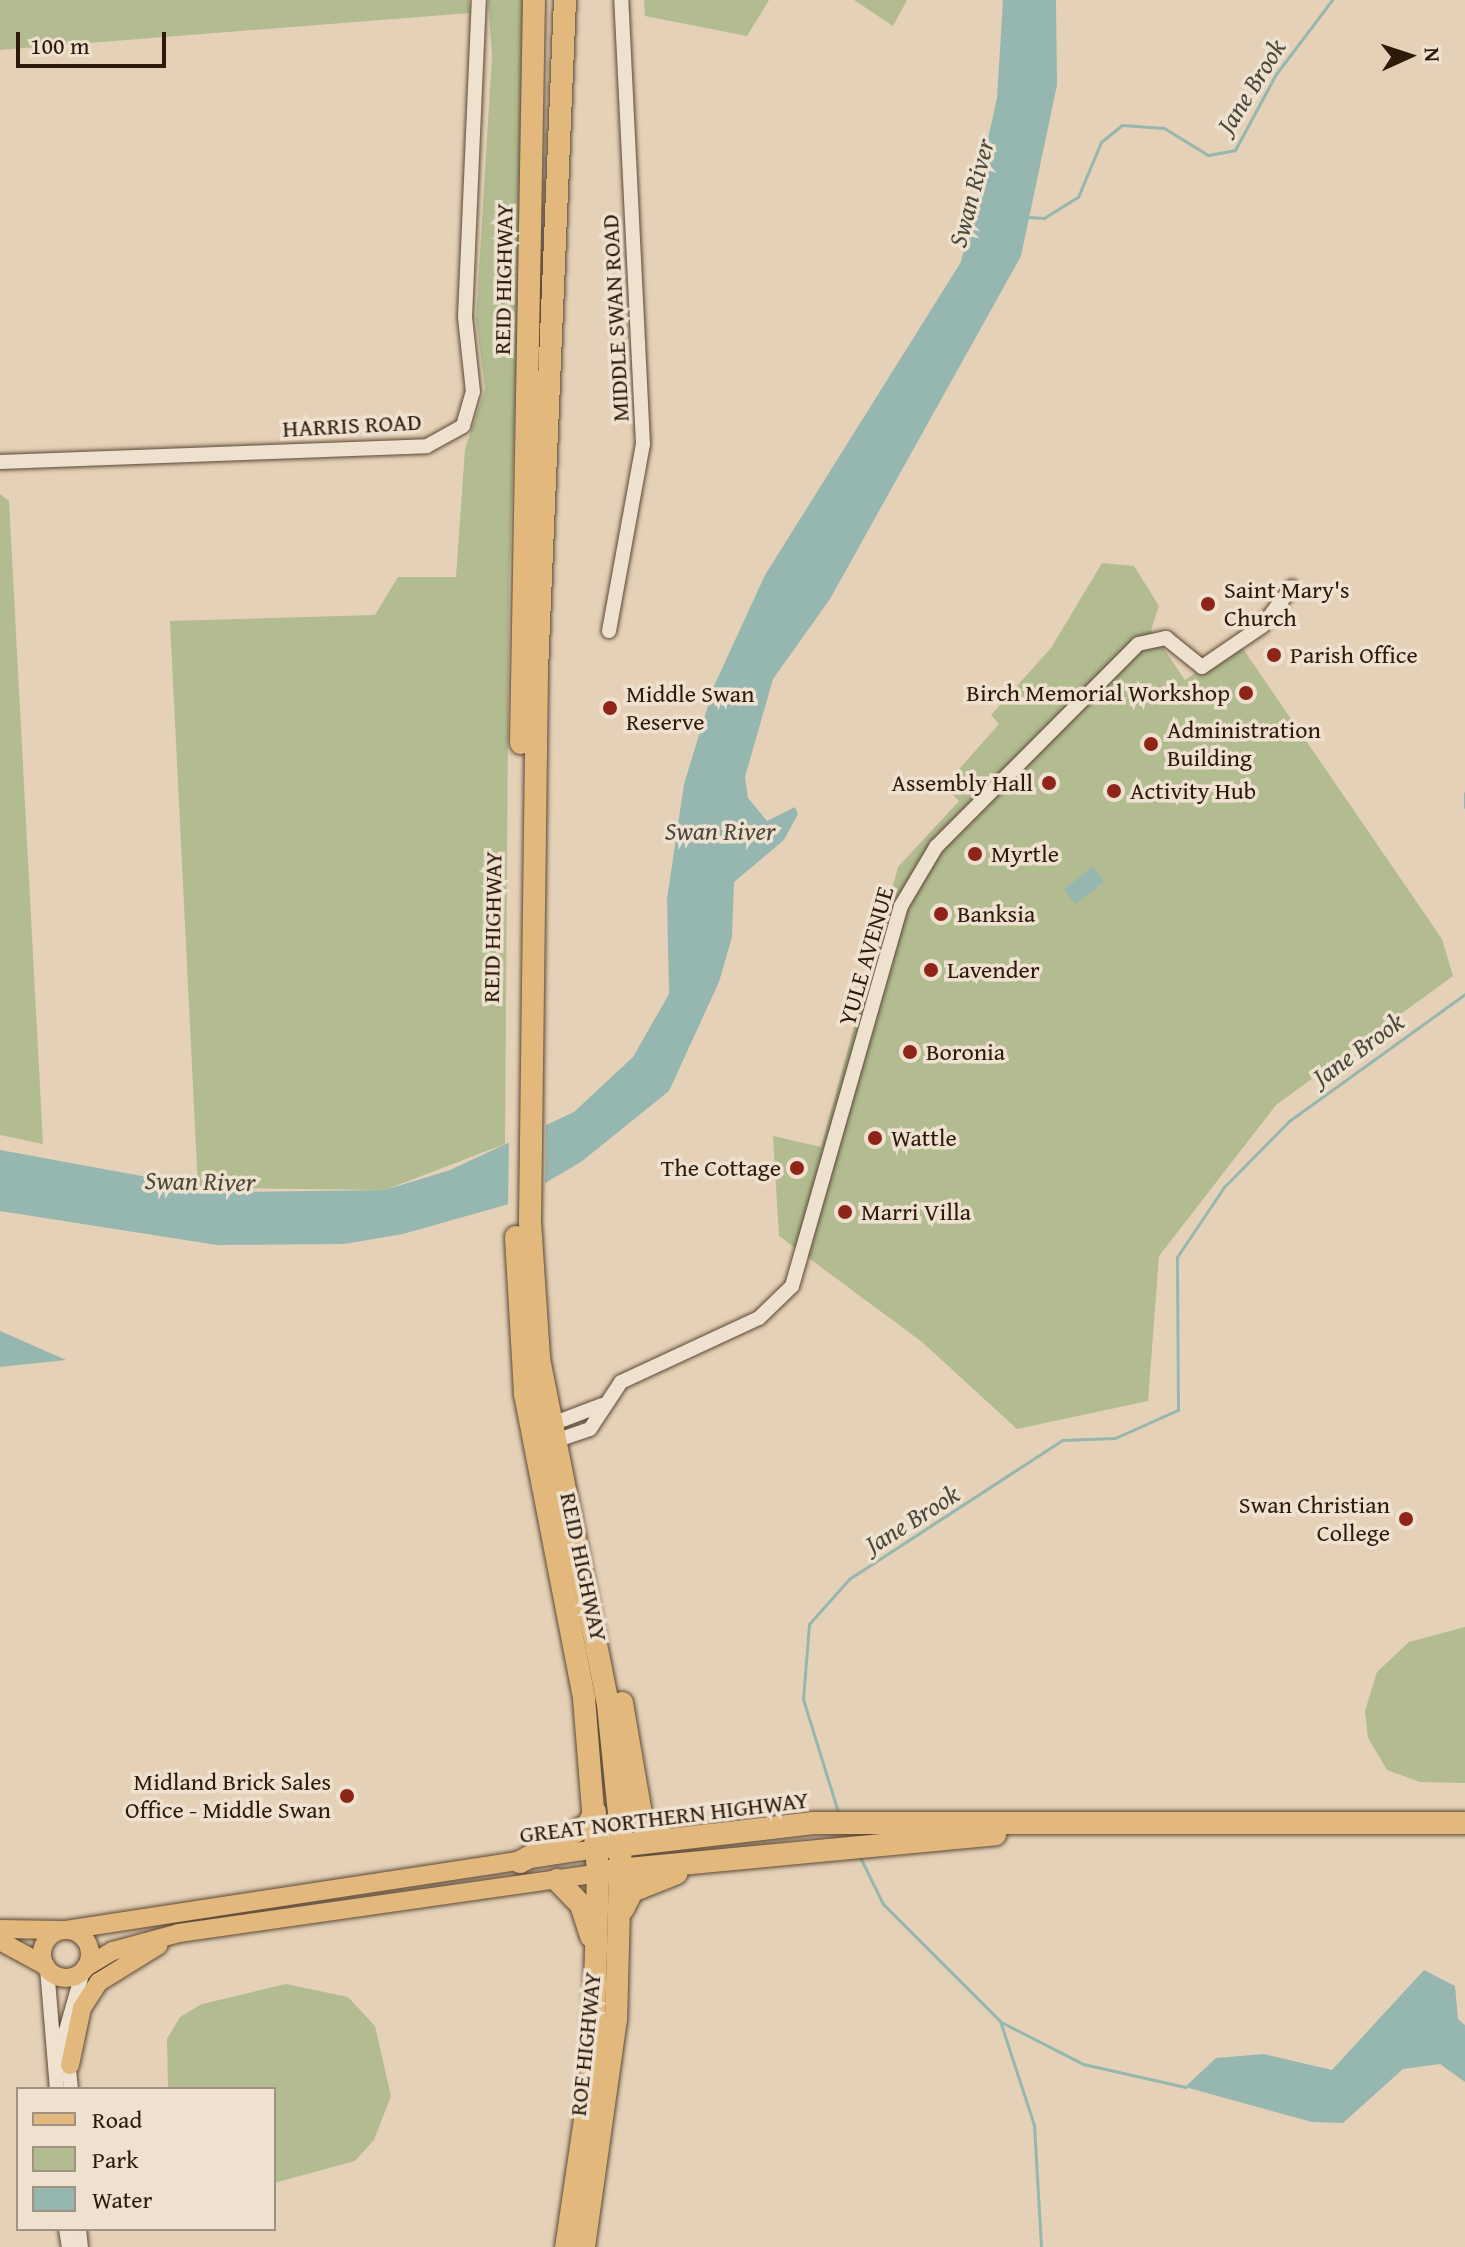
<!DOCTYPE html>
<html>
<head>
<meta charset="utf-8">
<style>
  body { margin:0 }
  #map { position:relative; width:1465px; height:2247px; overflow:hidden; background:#e5d1b7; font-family:"Gentium Book Plus",serif }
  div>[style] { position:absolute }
  .green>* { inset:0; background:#b2bc90 }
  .water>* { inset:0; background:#96b7af }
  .pier>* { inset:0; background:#e5d1b7 }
  .stream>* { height:3px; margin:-1.5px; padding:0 1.5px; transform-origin:1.5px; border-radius:1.5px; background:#96b7af }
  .roads { filter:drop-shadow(0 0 2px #5b4836) drop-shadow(0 0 2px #5b4836) }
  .minor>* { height:14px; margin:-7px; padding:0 7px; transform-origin:7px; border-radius:7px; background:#eee1d0 }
  .major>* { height:18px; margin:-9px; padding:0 9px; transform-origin:9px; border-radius:9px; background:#e2b87c }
  .major>.ring { margin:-9px; padding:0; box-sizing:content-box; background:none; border:18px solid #e2b87c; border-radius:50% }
  .highway>* { height:22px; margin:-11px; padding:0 11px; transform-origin:11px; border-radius:11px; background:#e2b87c }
  .dots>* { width:22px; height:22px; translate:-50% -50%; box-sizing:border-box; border:4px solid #eee1d0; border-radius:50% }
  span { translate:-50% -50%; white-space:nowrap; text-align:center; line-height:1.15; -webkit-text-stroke:7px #eee1d0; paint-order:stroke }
  .street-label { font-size:24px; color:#2d1a0b }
  .poi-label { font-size:24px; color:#2d1a0b }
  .left { translate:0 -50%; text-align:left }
  .right { translate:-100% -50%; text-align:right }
  .water-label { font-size:26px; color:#4c493c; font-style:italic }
  .legend { position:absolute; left:16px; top:2087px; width:260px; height:144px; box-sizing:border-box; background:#eee1d0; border:2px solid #a19181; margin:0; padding:10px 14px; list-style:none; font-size:24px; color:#2d1a0b }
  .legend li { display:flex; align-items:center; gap:16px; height:40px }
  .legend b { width:40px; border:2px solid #a19181 }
  .north { position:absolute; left:1369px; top:16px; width:80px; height:80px; -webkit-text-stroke:6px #eee1d0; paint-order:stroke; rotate:87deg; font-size:22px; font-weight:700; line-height:32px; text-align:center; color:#2d1a0b }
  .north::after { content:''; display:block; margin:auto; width:28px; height:36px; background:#2d1a0b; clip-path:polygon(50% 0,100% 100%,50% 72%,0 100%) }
  .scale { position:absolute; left:16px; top:32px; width:150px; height:36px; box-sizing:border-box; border:4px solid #2d1a0b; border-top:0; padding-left:10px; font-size:24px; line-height:28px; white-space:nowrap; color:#2d1a0b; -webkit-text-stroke:6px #eee1d0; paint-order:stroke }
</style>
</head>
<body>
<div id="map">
  <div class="green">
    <i style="clip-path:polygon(0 0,469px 0,470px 13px,0 50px)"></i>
    <i style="clip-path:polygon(488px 0,528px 0,509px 587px,505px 1144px,385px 1190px,198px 1188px,170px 621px,375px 615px,398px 577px,456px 577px,465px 449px,485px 389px,476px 319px,492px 56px)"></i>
    <i style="clip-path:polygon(644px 0,769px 0,747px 36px,645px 16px)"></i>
    <i style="clip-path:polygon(854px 0,907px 0,893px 26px)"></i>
    <i style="clip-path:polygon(0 494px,9px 501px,43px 1144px,0 1135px)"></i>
    <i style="clip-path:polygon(1102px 563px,1134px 566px,1159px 606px,1151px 630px,1185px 680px,1239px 643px,1442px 939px,1453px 976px,1276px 1105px,1159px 1256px,1148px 1401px,1017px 1429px,922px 1342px,779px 1236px,773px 1136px,821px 1147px,898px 867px,959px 801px,944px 786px,999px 724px,991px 715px,1051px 648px)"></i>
    <i style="clip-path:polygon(1465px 1627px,1465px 1783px,1420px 1782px,1387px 1770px,1368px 1738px,1365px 1711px,1377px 1672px,1409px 1642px)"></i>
    <i style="clip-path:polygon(286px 1984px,348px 1997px,375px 2026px,391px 2096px,374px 2140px,355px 2161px,274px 2183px,274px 2089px,168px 2089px,167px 2039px,180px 2017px,202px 2004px)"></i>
  </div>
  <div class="water">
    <i style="clip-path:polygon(1003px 0,1056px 0,1057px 85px,1021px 256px,830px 599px,773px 679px,745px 777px,748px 798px,767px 821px,795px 807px,798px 814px,784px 840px,734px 882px,732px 937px,719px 982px,669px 1091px,581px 1162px,509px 1204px,403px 1234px,344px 1244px,217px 1245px,0 1211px,0 1150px,229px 1192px,385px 1190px,450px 1170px,574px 1112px,633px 1057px,669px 994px,667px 899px,684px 784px,714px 686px,765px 575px,961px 262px,997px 98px)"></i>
    <i style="clip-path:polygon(1093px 867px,1104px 882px,1075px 904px,1064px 889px)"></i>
    <i style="clip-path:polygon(0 1331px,7px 1334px,66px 1360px,0 1367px)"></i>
    <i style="clip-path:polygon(1424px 1970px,1455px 1986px,1458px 2019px,1465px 2025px,1465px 2082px,1440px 2064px,1403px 2069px,1343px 2123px,1312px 2122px,1185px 2087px,1216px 2058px,1264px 2054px,1332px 2070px)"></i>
  </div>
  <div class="pier">
    <i style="clip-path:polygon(546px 1120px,545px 1188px,508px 1208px,509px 1138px)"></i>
  </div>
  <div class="stream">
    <i style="left:1029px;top:217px;width:15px;rotate:4deg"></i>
    <i style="left:1044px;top:218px;width:40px;rotate:-32deg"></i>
    <i style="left:1078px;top:197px;width:60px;rotate:-67.3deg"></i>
    <i style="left:1101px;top:142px;width:27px;rotate:-39deg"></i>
    <i style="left:1122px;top:125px;width:42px;rotate:4.1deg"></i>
    <i style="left:1164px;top:128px;width:52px;rotate:31.5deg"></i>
    <i style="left:1208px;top:155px;width:27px;rotate:-10deg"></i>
    <i style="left:1235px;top:150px;width:86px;rotate:-61.7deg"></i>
    <i style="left:1276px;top:74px;width:93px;rotate:-52.9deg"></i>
    <i style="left:1465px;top:793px;width:14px;rotate:90deg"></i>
    <i style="left:838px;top:1812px;width:118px;rotate:-107.2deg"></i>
    <i style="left:803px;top:1699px;width:75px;rotate:-85.4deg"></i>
    <i style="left:809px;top:1624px;width:60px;rotate:-48.4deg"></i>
    <i style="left:849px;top:1579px;width:254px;rotate:-33.1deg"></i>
    <i style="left:1062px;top:1440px;width:53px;rotate:-2.2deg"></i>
    <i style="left:1115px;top:1438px;width:69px;rotate:-24deg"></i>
    <i style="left:1178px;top:1410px;width:153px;rotate:-90.4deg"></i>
    <i style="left:1177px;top:1257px;width:84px;rotate:-56.1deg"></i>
    <i style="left:1224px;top:1187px;width:93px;rotate:-45.4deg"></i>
    <i style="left:1289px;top:1121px;width:217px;rotate:-35.8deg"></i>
    <i style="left:859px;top:1855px;width:55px;rotate:63.9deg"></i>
    <i style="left:883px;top:1904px;width:165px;rotate:45deg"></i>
    <i style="left:1000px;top:2021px;width:109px;rotate:71.9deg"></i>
    <i style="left:1034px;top:2125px;width:122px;rotate:86.7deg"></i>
    <i style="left:1001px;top:2022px;width:92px;rotate:27.1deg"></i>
    <i style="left:1083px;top:2064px;width:105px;rotate:12.7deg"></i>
  </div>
  <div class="roads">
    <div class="minor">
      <i style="left:0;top:462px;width:427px;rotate:-2.1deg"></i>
      <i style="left:427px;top:446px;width:41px;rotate:-29.1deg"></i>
      <i style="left:463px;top:426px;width:35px;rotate:-74deg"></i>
      <i style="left:473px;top:392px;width:75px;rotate:-96.1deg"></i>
      <i style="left:465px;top:317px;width:317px;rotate:-87.5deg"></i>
      <i style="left:609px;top:631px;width:190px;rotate:-79.7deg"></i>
      <i style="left:643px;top:444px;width:445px;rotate:-92.8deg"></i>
      <i style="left:544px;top:1427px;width:62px;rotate:-20.8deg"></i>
      <i style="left:549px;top:1443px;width:43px;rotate:-18.9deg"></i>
      <i style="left:590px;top:1429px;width:56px;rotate:-56.6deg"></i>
      <i style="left:621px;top:1382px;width:152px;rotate:-24.9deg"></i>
      <i style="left:759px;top:1318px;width:46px;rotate:-44.1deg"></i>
      <i style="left:792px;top:1286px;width:395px;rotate:-74deg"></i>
      <i style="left:901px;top:906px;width:69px;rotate:-59.3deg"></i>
      <i style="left:936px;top:847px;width:286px;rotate:-45.1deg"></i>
      <i style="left:1138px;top:644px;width:29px;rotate:-12deg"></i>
      <i style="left:1166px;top:638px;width:46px;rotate:38.9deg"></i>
      <i style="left:1202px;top:667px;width:73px;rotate:-34.3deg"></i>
      <i style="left:1262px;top:626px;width:49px;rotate:-52.4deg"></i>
      <i style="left:47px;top:1968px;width:121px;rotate:85.3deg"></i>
      <i style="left:71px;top:2089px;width:55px;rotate:-96.2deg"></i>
      <i style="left:65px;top:2034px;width:66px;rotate:-74.1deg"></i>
      <i style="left:66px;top:2229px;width:18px;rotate:81deg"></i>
      <i style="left:79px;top:2229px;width:18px;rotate:84deg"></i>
    </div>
    <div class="major">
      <i style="left:0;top:1929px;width:61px;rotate:0.9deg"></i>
      <i style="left:66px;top:1930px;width:536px;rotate:-8.69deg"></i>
      <i class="ring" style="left:42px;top:1930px;width:30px;height:30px"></i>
      <i style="left:0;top:1941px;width:52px;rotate:28.5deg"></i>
      <i style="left:86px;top:1967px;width:31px;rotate:-31deg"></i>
      <i style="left:113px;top:1951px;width:68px;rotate:-15.3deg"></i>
      <i style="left:179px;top:1933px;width:423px;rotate:-8.1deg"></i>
      <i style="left:70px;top:2065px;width:58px;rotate:-78.1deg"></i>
      <i style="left:82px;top:2008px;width:31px;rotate:-57deg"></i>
      <i style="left:99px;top:1982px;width:70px;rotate:-31.7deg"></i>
    </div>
    <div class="highway">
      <i style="left:565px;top:0;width:673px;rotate:92.39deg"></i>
      <i style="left:537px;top:672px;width:550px;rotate:90.73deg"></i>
      <i style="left:530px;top:1222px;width:137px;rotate:86.2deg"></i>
      <i style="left:539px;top:1359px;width:353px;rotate:78.7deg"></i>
      <i style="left:608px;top:1705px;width:128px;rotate:84.2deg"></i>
      <i style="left:621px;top:1832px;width:187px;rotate:91.5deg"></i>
      <i style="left:616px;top:2019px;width:230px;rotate:98deg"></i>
      <i style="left:521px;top:743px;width:743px;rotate:-89deg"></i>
      <i style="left:516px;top:1237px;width:157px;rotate:86.7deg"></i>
      <i style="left:525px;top:1394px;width:310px;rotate:79deg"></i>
      <i style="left:584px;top:1698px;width:176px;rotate:85.4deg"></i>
      <i style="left:598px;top:1873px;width:192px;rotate:91.5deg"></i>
      <i style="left:593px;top:2065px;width:184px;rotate:98.4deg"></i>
      <i style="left:622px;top:1703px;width:125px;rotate:80.3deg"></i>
      <i style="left:643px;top:1826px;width:25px;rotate:29deg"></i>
      <i style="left:609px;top:1847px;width:206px;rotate:-6.7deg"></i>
      <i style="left:814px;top:1823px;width:651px"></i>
      <i style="left:520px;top:1862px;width:77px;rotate:-28.6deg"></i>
      <i style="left:588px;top:1825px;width:15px;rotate:-62deg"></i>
      <i style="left:607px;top:1871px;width:390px;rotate:-5.4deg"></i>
      <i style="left:557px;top:1880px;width:35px;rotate:46deg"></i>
      <i style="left:581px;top:1905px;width:33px;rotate:72deg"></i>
      <i style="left:623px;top:1909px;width:20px;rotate:-63deg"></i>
      <i style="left:632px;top:1891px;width:48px;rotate:-21.8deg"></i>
    </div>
  </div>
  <div class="dots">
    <i style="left:1208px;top:604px;background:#8f2418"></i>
    <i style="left:1274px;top:655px;background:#8f2418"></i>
    <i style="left:1246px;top:693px;background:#8f2418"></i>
    <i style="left:610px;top:708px;background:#8f2418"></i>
    <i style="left:1151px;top:744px;background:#8f2418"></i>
    <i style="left:1049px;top:783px;background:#8f2418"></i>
    <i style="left:1114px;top:791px;background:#8f2418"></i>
    <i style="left:975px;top:854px;background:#8f2418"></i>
    <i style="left:941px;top:914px;background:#8f2418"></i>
    <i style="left:931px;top:970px;background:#8f2418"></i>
    <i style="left:910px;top:1052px;background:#8f2418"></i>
    <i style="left:875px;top:1138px;background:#8f2418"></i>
    <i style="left:797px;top:1168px;background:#8f2418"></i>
    <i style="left:845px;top:1212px;background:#8f2418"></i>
    <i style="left:1406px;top:1519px;background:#8f2418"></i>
    <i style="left:347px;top:1796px;background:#8f2418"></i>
  </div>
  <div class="street-label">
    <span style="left:503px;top:279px;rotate:-89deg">REID HIGHWAY</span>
    <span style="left:615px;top:318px;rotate:-93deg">MIDDLE SWAN ROAD</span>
    <span style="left:352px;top:425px;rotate:-3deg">HARRIS ROAD</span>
    <span style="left:492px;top:927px;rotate:-89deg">REID HIGHWAY</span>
    <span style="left:866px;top:956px;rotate:-74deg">YULE AVENUE</span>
    <span style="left:584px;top:1567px;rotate:78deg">REID HIGHWAY</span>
    <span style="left:664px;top:1817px;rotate:-7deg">GREAT NORTHERN HIGHWAY</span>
    <span style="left:585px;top:2044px;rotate:-84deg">ROE HIGHWAY</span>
  </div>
  <div class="poi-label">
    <span class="left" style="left:1224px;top:604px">Saint Mary's<br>Church</span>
    <span class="left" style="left:1290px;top:655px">Parish Office</span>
    <span class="right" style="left:1230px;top:693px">Birch Memorial Workshop</span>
    <span class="left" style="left:626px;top:708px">Middle Swan<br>Reserve</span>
    <span class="left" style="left:1167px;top:744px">Administration<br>Building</span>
    <span class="right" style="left:1033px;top:783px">Assembly Hall</span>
    <span class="left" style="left:1130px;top:791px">Activity Hub</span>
    <span class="left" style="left:991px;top:854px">Myrtle</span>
    <span class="left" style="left:957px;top:914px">Banksia</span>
    <span class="left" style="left:947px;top:970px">Lavender</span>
    <span class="left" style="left:926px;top:1052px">Boronia</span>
    <span class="left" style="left:891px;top:1138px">Wattle</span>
    <span class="right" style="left:781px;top:1168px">The Cottage</span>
    <span class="left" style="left:861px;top:1212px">Marri Villa</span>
    <span class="right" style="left:1390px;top:1519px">Swan Christian<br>College</span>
    <span class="right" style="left:331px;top:1796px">Midland Brick Sales<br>Office - Middle Swan</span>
  </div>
  <div class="water-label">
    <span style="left:1251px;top:86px;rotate:-58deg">Jane Brook</span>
    <span style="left:971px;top:193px;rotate:-75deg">Swan River</span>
    <span style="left:720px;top:831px">Swan River</span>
    <span style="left:1358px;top:1049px;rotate:-36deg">Jane Brook</span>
    <span style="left:200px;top:1181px;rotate:1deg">Swan River</span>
    <span style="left:912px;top:1519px;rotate:-32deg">Jane Brook</span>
  </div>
  <ul class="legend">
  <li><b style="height:10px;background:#e2b87c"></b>Road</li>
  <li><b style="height:22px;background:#b2bc90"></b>Park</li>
  <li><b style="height:22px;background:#96b7af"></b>Water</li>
  </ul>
  <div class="north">N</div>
  <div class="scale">100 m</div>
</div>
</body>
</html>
